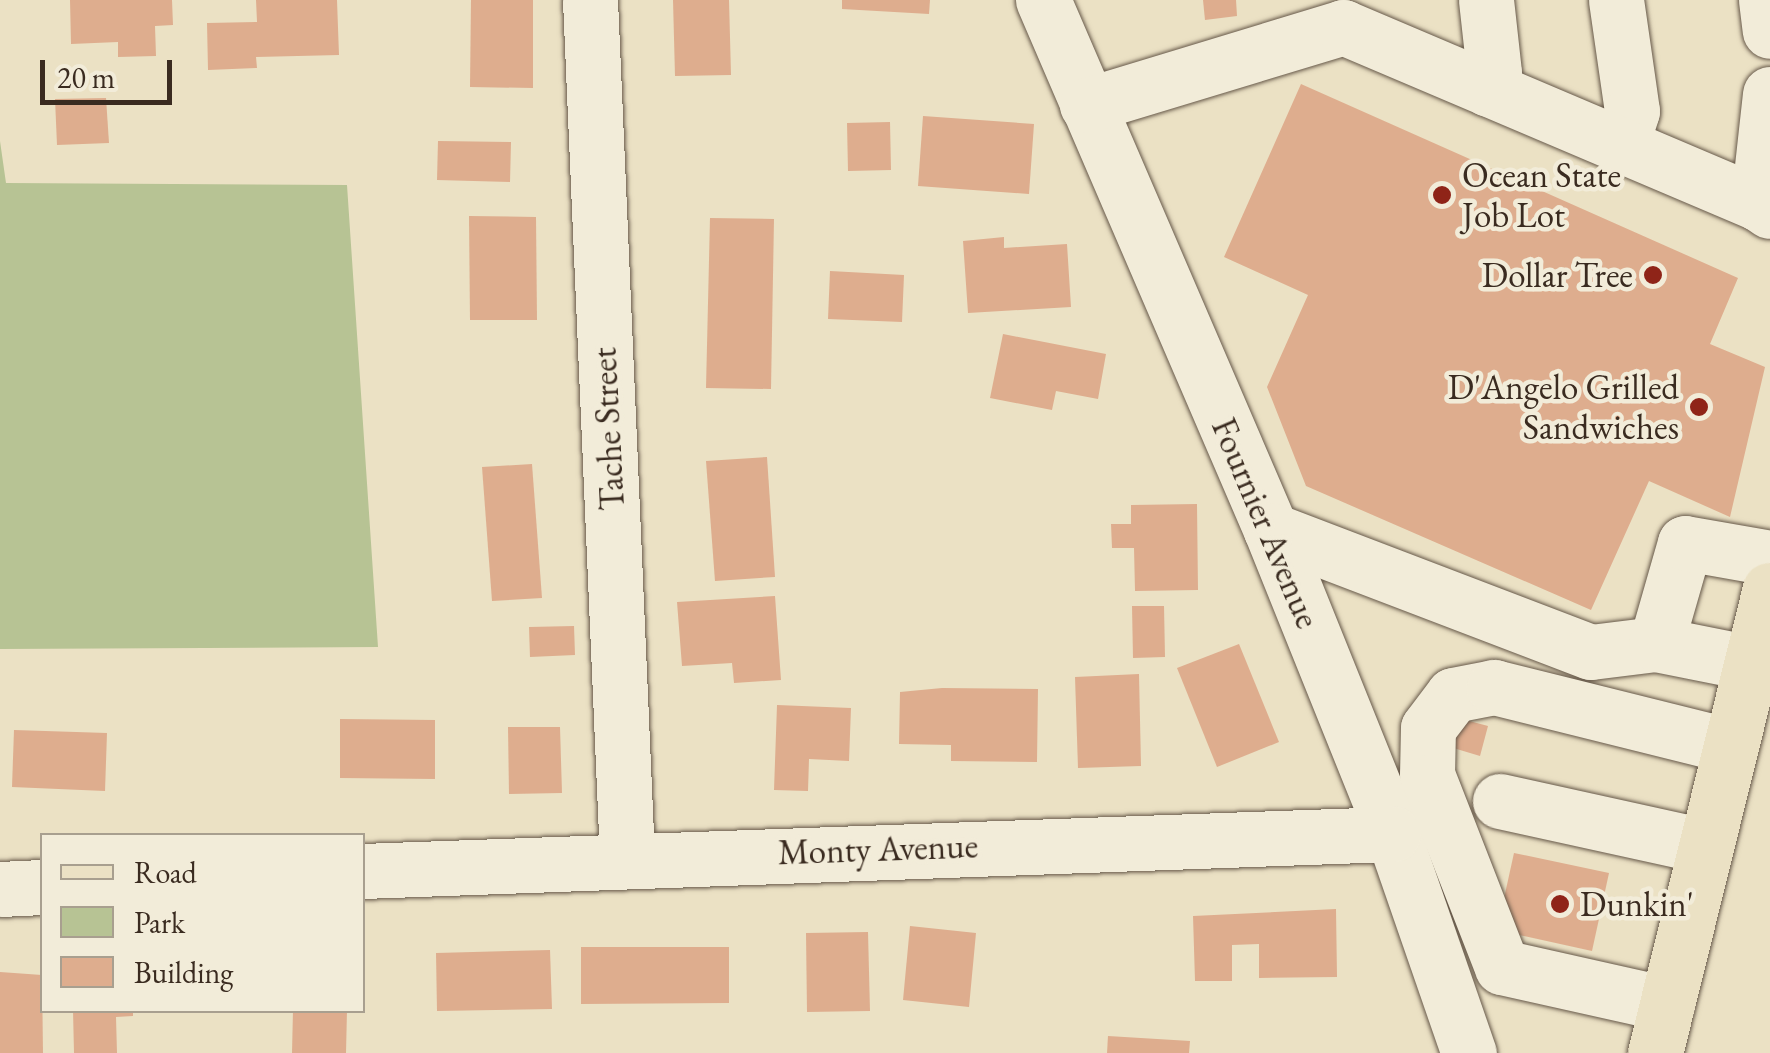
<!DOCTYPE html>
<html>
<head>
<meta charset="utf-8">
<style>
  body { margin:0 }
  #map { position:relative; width:1770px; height:1053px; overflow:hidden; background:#ebe1c4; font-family:"EB Garamond",serif }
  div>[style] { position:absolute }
  .green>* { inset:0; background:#b7c394 }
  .building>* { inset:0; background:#dead8e }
  .roads { filter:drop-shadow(0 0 2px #665849) drop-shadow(0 0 2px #665849) }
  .minor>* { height:55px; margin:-27.5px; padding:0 27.5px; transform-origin:27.5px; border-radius:27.5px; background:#f2ecd9 }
  .major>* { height:55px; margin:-27.5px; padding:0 27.5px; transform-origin:27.5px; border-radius:27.5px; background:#ebe1c4 }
  .dots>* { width:28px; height:28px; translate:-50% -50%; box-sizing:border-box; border:5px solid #f2ecd9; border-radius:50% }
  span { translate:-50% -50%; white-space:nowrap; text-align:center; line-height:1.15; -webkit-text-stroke:9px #f2ecd9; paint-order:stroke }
  .poi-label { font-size:35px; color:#3a2b20 }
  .left { translate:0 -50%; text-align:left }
  .right { translate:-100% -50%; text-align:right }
  .street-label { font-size:35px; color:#3a2b20 }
  .legend { position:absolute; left:40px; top:833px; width:325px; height:180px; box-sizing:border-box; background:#f2ecd9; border:2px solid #a89f8f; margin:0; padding:12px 18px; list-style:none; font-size:30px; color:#3a2b20 }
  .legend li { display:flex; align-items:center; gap:20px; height:50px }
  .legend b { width:50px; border:2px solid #a89f8f }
  .scale { position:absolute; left:40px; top:60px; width:132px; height:45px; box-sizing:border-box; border:5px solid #3a2b20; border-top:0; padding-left:12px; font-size:30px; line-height:35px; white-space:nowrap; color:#3a2b20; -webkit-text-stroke:8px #f2ecd9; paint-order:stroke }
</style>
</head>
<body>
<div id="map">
  <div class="green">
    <i style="clip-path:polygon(0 141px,6px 183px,347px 185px,378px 647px,0 649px)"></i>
  </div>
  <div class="building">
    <i style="clip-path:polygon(70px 0,172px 0,173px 25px,155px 26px,156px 56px,118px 57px,118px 42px,71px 44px)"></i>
    <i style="clip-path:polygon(256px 0,337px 0,339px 55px,256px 57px,257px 68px,208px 70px,207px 23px,257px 22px)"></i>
    <i style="clip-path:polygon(471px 0,533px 0,533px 88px,470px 87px)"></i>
    <i style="clip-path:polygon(673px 0,729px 0,731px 75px,675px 76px)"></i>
    <i style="clip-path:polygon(842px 0,930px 0,929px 14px,842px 9px)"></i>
    <i style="clip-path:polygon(1203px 0,1236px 0,1237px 16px,1205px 20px)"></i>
    <i style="clip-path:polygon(1301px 84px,1738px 278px,1710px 344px,1765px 367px,1730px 517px,1649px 481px,1591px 610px,1306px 486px,1267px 387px,1308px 295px,1224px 257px)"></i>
    <i style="clip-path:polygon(106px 98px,109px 143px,57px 145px,55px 99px)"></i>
    <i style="clip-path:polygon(923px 116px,1034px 124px,1029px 194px,918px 186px)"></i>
    <i style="clip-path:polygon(890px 122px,891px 170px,848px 171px,847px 123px)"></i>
    <i style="clip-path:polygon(438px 141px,511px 142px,510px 182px,437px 180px)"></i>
    <i style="clip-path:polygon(469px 216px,536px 217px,537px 320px,470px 320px)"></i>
    <i style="clip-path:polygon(710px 218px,774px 219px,771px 389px,706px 388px)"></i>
    <i style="clip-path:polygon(1004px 237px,1004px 248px,1067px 244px,1071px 307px,968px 313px,963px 241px)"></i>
    <i style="clip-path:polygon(830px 271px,904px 275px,902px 322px,828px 319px)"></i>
    <i style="clip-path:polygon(1003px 334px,1106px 354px,1098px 399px,1056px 391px,1052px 410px,990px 398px)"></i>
    <i style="clip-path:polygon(767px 457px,775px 577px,715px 581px,706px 461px)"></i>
    <i style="clip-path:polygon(532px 464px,542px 598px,492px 601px,482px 467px)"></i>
    <i style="clip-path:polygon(1197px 504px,1198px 590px,1135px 591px,1134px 548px,1112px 548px,1111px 524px,1131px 524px,1131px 505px)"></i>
    <i style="clip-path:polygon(775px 596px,781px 680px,734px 683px,732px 663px,682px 666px,677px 602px)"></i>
    <i style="clip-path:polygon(1132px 606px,1164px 606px,1165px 657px,1133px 658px)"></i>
    <i style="clip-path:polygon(574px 626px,575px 655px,530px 657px,529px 627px)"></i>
    <i style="clip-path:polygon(1239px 644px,1279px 742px,1217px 767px,1177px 668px)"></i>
    <i style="clip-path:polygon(1139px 674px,1141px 766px,1078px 768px,1075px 677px)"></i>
    <i style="clip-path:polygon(942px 688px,1038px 689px,1037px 762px,951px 761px,951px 745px,899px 744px,900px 692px)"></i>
    <i style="clip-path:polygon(777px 705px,851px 708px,849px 761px,809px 759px,808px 791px,774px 790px)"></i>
    <i style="clip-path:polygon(1458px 718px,1488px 726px,1480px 756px,1450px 747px)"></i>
    <i style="clip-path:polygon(340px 719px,435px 720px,435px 779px,340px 778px)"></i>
    <i style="clip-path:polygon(508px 727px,560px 727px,562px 793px,509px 794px)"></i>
    <i style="clip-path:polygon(14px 730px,107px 733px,105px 791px,12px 787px)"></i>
    <i style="clip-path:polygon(1514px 853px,1609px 873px,1592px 951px,1497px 930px)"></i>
    <i style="clip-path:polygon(1336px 909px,1337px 977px,1259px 978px,1259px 944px,1232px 945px,1232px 981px,1195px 981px,1193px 916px)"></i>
    <i style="clip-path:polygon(910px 926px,976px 933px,969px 1007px,903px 1000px)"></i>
    <i style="clip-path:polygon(868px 932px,870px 1011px,807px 1012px,806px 933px)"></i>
    <i style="clip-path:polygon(581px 947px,729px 947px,729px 1003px,581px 1004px)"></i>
    <i style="clip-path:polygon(550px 950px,552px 1009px,437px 1011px,436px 953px)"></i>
    <i style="clip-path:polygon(0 972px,42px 975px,43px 1053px,0 1053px)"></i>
    <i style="clip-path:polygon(73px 1010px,133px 1010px,133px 1016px,116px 1017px,117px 1053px,74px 1053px)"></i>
    <i style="clip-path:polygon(293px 1010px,347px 1010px,346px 1053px,292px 1053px)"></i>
    <i style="clip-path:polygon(1108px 1036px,1190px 1041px,1189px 1053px,1107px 1053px)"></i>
  </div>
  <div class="roads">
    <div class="minor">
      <i style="left:590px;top:0;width:858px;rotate:87.53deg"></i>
      <i style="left:1043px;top:0;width:577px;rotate:66.72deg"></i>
      <i style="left:1271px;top:530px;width:328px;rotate:68.1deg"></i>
      <i style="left:1393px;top:834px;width:232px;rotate:70.9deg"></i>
      <i style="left:1486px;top:0;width:73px;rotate:83.7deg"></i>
      <i style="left:1494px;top:73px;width:17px;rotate:111deg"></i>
      <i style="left:1616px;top:0;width:112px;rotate:81.8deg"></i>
      <i style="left:1632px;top:111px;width:36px;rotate:108deg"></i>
      <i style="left:1766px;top:0;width:31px;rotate:83deg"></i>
      <i style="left:1770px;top:94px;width:110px;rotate:96.3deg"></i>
      <i style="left:1758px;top:203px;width:14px;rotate:34deg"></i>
      <i style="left:1087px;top:105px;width:268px;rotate:-16.9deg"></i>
      <i style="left:1343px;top:27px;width:451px;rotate:23deg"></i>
      <i style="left:1271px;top:530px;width:342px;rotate:20.9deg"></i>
      <i style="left:1591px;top:652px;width:65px;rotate:-7deg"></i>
      <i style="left:1751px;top:663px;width:97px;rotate:-168.7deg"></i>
      <i style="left:1656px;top:644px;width:105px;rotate:-74deg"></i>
      <i style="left:1685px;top:543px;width:86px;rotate:10deg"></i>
      <i style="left:1500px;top:801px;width:210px;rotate:12.4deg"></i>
      <i style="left:362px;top:871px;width:1032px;rotate:-2.06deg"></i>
      <i style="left:0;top:889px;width:42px;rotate:-2.7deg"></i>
      <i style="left:1667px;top:1004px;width:169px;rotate:-167.4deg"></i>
      <i style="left:1502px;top:967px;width:206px;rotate:-111.3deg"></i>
      <i style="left:1427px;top:775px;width:47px;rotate:-88.8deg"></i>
      <i style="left:1428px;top:728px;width:41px;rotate:-52.9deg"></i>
      <i style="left:1453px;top:695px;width:42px;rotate:-11deg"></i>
      <i style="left:1494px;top:687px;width:244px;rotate:14deg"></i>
    </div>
    <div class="major">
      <i style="left:1655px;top:1053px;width:477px;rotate:-76.1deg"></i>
    </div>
  </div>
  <div class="dots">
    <i style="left:1442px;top:195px;background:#8f2418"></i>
    <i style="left:1653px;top:275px;background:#8f2418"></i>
    <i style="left:1699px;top:407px;background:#8f2418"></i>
    <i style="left:1560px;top:904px;background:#8f2418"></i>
  </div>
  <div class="poi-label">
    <span class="left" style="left:1462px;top:195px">Ocean State<br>Job Lot</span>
    <span class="right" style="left:1633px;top:275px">Dollar Tree</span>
    <span class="right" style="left:1679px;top:407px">D'Angelo Grilled<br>Sandwiches</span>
    <span class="left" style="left:1580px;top:904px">Dunkin'</span>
  </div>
  <div class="street-label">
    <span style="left:608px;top:429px;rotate:-93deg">Tache Street</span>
    <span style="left:1266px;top:523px;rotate:67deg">Fournier Avenue</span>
    <span style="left:878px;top:849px;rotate:-2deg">Monty Avenue</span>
  </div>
  <ul class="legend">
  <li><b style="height:12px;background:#ebe1c4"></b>Road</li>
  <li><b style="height:28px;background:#b7c394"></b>Park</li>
  <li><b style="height:28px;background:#dead8e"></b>Building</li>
  </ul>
  <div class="scale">20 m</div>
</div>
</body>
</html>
